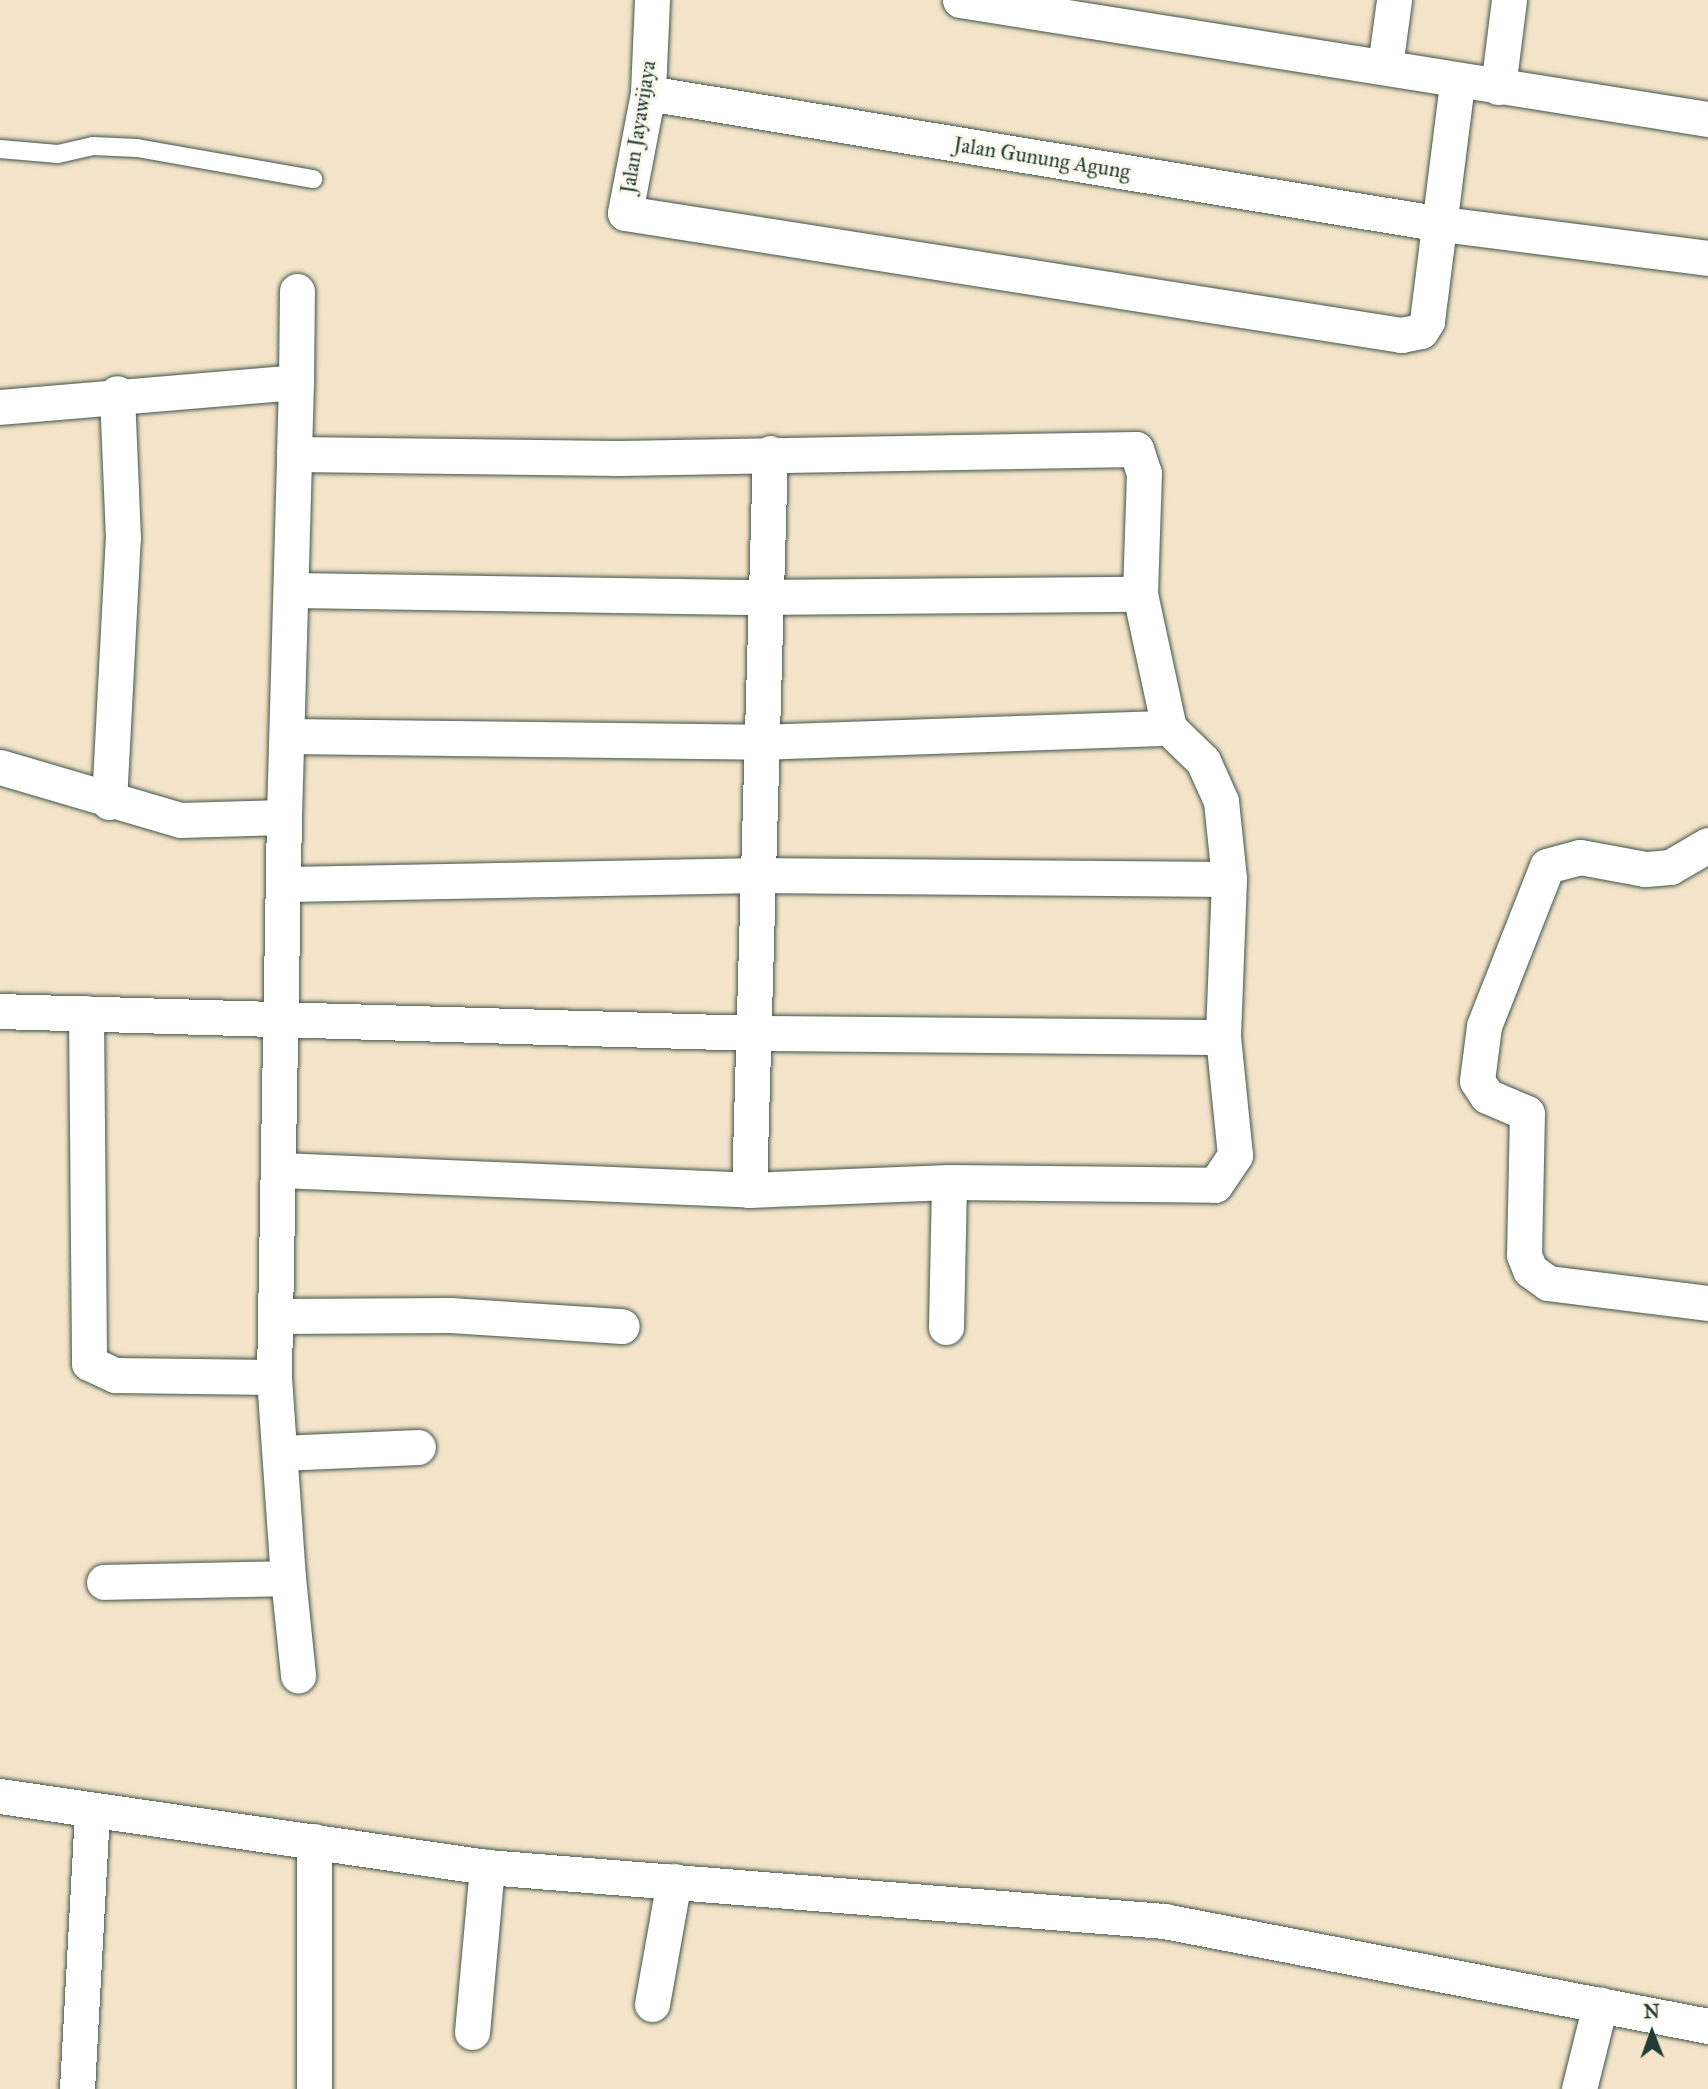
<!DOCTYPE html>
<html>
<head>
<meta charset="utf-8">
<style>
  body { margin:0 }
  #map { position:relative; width:1708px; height:2089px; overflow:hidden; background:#f4e4c9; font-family:"IM FELL Great Primer",serif }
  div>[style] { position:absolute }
  .roads { filter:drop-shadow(0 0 2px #3f564a) drop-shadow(0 0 2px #3f564a) }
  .service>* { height:18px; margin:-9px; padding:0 9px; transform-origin:9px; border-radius:9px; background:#fff }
  .minor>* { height:35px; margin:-17.5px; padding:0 17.5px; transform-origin:17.5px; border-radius:17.5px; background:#fff }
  span { translate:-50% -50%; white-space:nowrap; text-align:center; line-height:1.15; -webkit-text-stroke:6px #fbf7ec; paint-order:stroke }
  .street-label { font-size:21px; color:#1f3d34 }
  .north { position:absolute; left:1617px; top:1998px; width:70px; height:70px; -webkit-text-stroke:5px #fbf7ec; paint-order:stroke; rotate:359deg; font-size:19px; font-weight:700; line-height:28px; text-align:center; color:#1f3d34 }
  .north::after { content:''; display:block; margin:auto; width:24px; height:32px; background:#1f3d34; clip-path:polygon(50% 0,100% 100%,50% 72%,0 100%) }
</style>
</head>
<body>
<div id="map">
  <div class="roads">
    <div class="service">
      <i style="left:0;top:149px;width:58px;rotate:4.9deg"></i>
      <i style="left:58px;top:154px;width:36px;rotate:-13deg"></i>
      <i style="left:93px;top:146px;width:44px;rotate:2.6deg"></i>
      <i style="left:137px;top:148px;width:179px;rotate:10deg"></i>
    </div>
    <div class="minor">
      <i style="left:652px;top:0;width:93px;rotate:92.5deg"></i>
      <i style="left:648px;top:93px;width:122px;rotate:100.9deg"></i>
      <i style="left:625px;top:213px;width:786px;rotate:8.93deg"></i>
      <i style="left:1401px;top:335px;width:20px;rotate:-11deg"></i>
      <i style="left:1421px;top:331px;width:12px;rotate:-59deg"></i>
      <i style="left:1427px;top:321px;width:240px;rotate:-82.8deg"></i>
      <i style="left:960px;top:0;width:757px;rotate:9.04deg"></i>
      <i style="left:1385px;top:66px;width:67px;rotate:-82.2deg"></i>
      <i style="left:1498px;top:87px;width:88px;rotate:-82.8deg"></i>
      <i style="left:648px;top:93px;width:798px;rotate:9.38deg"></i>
      <i style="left:1435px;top:223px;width:275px;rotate:7.3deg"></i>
      <i style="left:296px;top:382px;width:91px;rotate:-89.4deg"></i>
      <i style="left:0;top:407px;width:297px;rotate:-4.8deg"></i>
      <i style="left:296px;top:382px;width:72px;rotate:91.6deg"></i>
      <i style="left:294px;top:454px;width:325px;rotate:0.7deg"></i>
      <i style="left:619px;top:458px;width:517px;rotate:-1deg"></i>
      <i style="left:1136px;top:449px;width:25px;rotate:72deg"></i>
      <i style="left:1144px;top:473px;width:121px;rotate:91.9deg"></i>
      <i style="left:1140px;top:594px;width:137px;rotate:77.8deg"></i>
      <i style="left:1169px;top:728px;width:47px;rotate:44.1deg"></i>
      <i style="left:1203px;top:761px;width:44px;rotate:65.8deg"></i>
      <i style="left:1221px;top:801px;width:78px;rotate:84.1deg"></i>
      <i style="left:1229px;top:879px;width:158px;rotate:92.2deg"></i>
      <i style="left:1223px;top:1037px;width:466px;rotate:-179.5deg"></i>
      <i style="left:757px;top:1033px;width:757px;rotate:-178.34deg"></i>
      <i style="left:293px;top:590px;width:469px;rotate:0.9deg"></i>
      <i style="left:762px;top:597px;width:378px;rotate:-0.5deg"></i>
      <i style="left:288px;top:736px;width:473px;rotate:0.7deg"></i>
      <i style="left:761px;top:742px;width:408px;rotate:-2deg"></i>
      <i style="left:0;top:767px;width:188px;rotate:16.4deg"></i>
      <i style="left:180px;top:820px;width:104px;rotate:-1.7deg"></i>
      <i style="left:284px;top:817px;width:363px;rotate:-88.4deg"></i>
      <i style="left:109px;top:802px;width:264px;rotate:-87deg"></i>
      <i style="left:123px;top:538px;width:145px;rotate:-92.4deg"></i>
      <i style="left:1708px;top:845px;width:44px;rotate:149.9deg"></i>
      <i style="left:1670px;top:867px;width:25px;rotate:175deg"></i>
      <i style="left:1645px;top:869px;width:66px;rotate:-169.5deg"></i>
      <i style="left:1580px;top:857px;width:34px;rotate:165deg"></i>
      <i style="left:1547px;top:866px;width:172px;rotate:111.5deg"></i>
      <i style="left:1484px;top:1026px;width:55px;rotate:97.3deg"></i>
      <i style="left:1477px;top:1081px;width:18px;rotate:56deg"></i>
      <i style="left:1487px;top:1096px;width:43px;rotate:23deg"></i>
      <i style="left:1527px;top:1113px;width:142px;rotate:91.2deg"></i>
      <i style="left:1524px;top:1255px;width:16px;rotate:68deg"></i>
      <i style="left:1530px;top:1270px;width:22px;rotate:36deg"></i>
      <i style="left:1548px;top:1283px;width:161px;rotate:7.1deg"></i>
      <i style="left:288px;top:884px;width:472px;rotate:-1.1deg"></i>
      <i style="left:760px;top:875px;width:469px;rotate:0.5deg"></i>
      <i style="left:86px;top:1013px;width:350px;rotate:89.5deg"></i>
      <i style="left:89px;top:1363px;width:29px;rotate:25deg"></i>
      <i style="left:115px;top:1375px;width:159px;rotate:0.7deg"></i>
      <i style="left:274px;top:1377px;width:560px;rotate:-88.98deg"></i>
      <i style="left:280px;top:1170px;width:469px;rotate:2.4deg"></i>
      <i style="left:749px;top:1190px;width:200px;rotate:-2.3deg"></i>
      <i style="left:949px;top:1182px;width:266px;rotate:0.6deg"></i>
      <i style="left:1215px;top:1185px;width:36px;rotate:-56deg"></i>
      <i style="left:1235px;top:1155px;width:119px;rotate:-95.8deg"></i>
      <i style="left:749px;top:1190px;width:737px;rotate:-88.37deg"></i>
      <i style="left:277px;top:1316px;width:173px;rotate:-0.3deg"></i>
      <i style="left:450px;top:1315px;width:172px;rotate:3.7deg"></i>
      <i style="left:946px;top:1327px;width:145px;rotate:-88.8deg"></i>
      <i style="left:280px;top:1453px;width:138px;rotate:-2.5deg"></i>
      <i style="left:288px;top:1578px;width:98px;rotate:84.1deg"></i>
      <i style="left:104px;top:1582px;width:184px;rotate:-1.2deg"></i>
      <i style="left:288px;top:1578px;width:201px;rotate:-94deg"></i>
      <i style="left:0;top:1796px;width:492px;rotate:8.3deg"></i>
      <i style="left:487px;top:1867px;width:679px;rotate:4.56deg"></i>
      <i style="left:1164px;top:1921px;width:554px;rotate:10.92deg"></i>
      <i style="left:314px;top:1841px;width:248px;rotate:90deg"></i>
      <i style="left:652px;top:2004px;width:125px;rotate:-79.9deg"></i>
      <i style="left:472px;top:2032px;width:166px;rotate:-84.8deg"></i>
      <i style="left:77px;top:2089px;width:275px;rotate:-86.9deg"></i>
      <i style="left:1579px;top:2089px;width:87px;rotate:-76deg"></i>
    </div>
  </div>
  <div class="street-label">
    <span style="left:638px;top:127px;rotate:-81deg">Jalan Jayawijaya</span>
    <span style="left:1042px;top:158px;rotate:9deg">Jalan Gunung Agung</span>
  </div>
  <div class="north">N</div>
</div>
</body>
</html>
